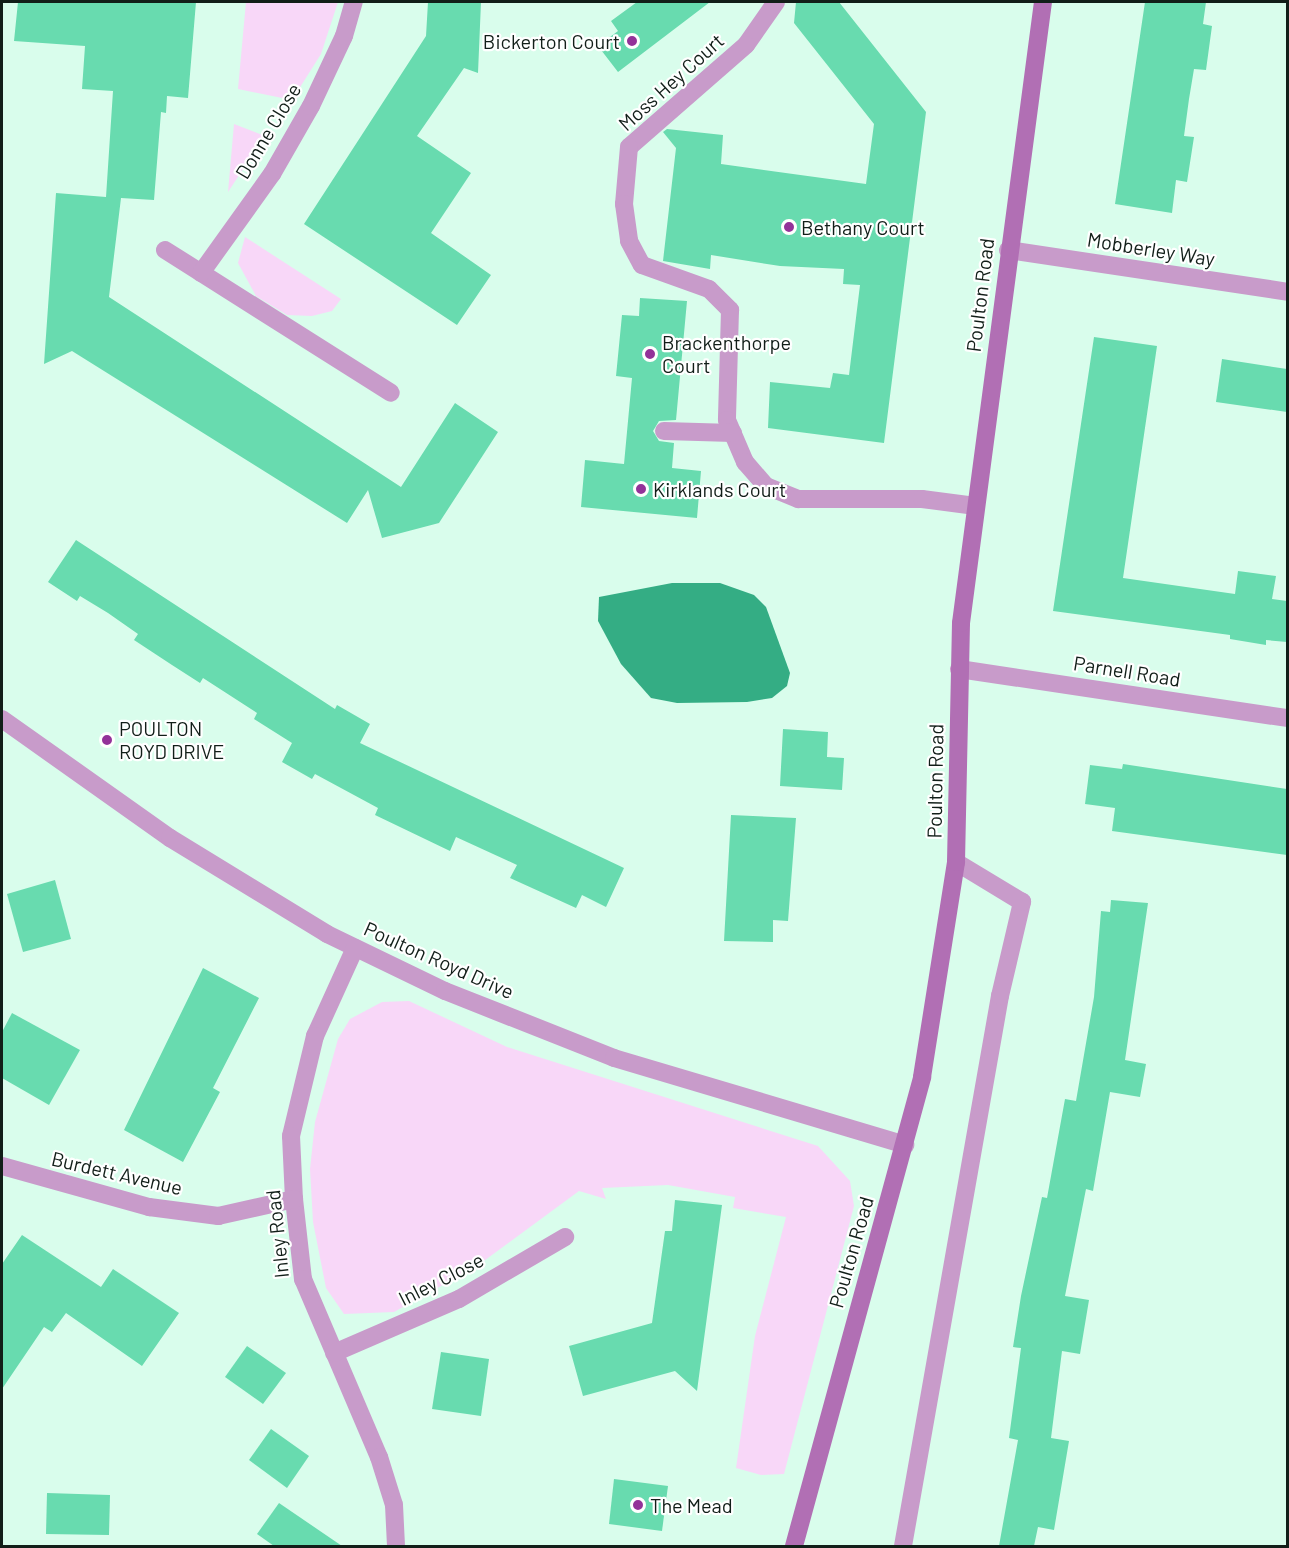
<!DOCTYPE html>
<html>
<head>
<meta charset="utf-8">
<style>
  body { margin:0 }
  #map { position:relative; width:1289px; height:1548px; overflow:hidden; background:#d9fdec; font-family:Barlow,sans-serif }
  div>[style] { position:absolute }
  .green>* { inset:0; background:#f8d7f8 }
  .water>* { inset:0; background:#34ad84 }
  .building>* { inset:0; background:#68dbaf }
  .lane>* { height:18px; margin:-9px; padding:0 9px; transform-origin:9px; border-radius:9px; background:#c89bca }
  .street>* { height:18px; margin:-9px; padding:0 9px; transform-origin:9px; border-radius:9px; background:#c89bca }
  .secondary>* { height:18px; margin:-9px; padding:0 9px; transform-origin:9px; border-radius:9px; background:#b16fb4 }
  .dots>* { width:16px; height:16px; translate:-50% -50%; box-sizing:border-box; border:3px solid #fff; border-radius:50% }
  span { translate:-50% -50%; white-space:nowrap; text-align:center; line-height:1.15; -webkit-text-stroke:4.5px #fff; paint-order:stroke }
  .poi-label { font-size:20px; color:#111e18 }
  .right { translate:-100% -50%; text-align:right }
  .left { translate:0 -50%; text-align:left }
  .street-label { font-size:20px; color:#111e18 }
  .frame { position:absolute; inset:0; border:3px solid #111e18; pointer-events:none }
</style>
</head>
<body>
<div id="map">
  <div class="green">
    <i style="clip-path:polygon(246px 2px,338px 2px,321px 54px,292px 100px,238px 89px)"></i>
    <i style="clip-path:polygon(234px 124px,265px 136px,228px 192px)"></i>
    <i style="clip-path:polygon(245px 237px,341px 299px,332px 311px,312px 316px,287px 315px,256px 296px,238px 263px)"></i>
    <i style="clip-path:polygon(409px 1001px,507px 1047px,818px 1146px,850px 1181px,854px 1206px,784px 1474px,761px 1475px,736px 1468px,755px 1336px,786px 1217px,733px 1208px,735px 1197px,668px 1185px,602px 1188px,606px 1199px,579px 1191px,477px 1266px,394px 1312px,344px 1314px,326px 1288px,313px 1222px,310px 1169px,315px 1122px,338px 1039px,350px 1019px,382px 1002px)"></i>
  </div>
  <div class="water">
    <i style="clip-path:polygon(672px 583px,720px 583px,754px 595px,766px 607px,790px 673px,787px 686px,772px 698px,747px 702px,677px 703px,651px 698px,621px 664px,598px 621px,599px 597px)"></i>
  </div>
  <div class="building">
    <i style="clip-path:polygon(18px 2px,196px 2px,188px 98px,167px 96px,166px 113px,161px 112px,154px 200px,121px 198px,109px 297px,401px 487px,455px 403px,498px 432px,439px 523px,382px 538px,368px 490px,347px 523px,72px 351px,44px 364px,56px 193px,106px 197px,113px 91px,82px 89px,85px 46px,14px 41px)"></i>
    <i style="clip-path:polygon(428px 2px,481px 2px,478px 73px,464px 68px,417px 136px,471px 173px,431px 233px,491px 275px,457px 325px,304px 224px,426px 36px)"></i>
    <i style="clip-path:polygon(637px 2px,710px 2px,618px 72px,598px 46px,618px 31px,611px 21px)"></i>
    <i style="clip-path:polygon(796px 2px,839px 2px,926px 112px,884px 443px,768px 428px,770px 382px,830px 388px,833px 373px,849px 375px,860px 285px,843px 284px,844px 269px,780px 266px,711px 255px,710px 269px,663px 261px,676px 148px,663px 132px,667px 129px,723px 135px,721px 164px,866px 184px,874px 124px,794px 23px)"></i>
    <i style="clip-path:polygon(1145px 2px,1206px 2px,1203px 24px,1212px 26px,1206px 70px,1194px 69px,1189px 99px,1184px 136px,1194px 137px,1187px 182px,1176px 180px,1172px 213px,1115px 204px)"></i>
    <i style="clip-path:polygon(640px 298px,687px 301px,676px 420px,659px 421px,653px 431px,659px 441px,674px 443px,672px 468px,701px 471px,697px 518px,581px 507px,585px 460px,624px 464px,632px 378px,616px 376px,622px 315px,639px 316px)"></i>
    <i style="clip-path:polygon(1094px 337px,1157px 346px,1123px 578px,1235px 594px,1238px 571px,1276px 576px,1272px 599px,1287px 601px,1287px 642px,1266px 640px,1266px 645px,1230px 639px,1230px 635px,1053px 611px)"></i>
    <i style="clip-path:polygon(1222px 359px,1287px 369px,1287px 412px,1216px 402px)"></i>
    <i style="clip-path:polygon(76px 540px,335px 709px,337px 705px,370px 724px,360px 743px,624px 868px,606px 907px,582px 895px,576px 908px,510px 878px,517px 865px,456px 837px,450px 851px,375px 815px,378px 808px,315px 774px,312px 779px,282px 762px,292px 743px,254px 719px,257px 713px,203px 678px,200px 683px,172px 665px,134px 640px,138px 634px,108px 613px,80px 596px,77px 601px,48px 582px)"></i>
    <i style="clip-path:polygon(783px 729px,828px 732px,827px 757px,844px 758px,842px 790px,780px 786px)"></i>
    <i style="clip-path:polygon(1123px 764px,1287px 789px,1287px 855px,1112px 831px,1115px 808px,1085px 804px,1090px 765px,1122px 769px)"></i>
    <i style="clip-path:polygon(731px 815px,796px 818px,788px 921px,773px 920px,773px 942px,724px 941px)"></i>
    <i style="clip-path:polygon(55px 880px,71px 939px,23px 952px,7px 894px)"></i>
    <i style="clip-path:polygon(1111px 900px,1148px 903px,1125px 1060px,1146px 1064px,1140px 1097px,1110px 1092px,1093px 1191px,1086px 1189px,1065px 1296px,1089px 1300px,1080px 1354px,1062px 1351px,1051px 1438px,1069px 1441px,1054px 1530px,1038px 1527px,1034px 1546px,999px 1546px,1018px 1440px,1009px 1438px,1021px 1348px,1013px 1347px,1021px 1296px,1042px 1197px,1047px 1198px,1065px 1099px,1076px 1101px,1094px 997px,1101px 911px,1110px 912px)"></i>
    <i style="clip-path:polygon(203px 968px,259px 998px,213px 1088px,220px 1092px,183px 1162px,124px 1130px)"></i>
    <i style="clip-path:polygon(12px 1013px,80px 1050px,49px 1105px,2px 1078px,2px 1032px)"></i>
    <i style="clip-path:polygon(675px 1200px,722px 1205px,697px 1391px,675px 1371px,583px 1396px,569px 1346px,652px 1323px,665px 1231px,672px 1231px)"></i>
    <i style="clip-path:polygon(22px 1235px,101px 1287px,113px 1269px,179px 1313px,142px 1366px,66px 1313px,52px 1332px,44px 1327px,2px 1389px,2px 1264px)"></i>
    <i style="clip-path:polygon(247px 1346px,286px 1373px,263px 1404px,225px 1377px)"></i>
    <i style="clip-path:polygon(441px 1352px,489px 1359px,481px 1416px,432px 1409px)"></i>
    <i style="clip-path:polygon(271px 1429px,309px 1456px,287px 1488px,249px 1460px)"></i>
    <i style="clip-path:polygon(614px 1479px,668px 1486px,662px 1531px,609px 1524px)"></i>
    <i style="clip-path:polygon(47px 1493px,110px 1495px,109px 1535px,46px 1534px)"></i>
    <i style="clip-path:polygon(279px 1503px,342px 1546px,274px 1546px,257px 1534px)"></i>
  </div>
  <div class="lane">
    <i style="left:903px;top:1546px;width:558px;rotate:-80deg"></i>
    <i style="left:1000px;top:996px;width:97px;rotate:-76.8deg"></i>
    <i style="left:1022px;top:902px;width:77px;rotate:-148.8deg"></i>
  </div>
  <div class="street">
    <i style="left:776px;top:2px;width:52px;rotate:124.9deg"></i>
    <i style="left:746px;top:45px;width:155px;rotate:138.9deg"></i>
    <i style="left:629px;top:147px;width:57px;rotate:95deg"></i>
    <i style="left:624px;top:204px;width:37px;rotate:82deg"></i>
    <i style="left:629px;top:241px;width:27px;rotate:62deg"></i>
    <i style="left:642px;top:265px;width:71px;rotate:19.7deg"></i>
    <i style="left:709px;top:289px;width:30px;rotate:45deg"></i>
    <i style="left:730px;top:310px;width:110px;rotate:91.6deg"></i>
    <i style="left:727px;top:420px;width:46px;rotate:66.8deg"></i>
    <i style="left:745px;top:462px;width:32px;rotate:49deg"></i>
    <i style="left:766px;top:486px;width:35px;rotate:22deg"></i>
    <i style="left:798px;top:499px;width:124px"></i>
    <i style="left:922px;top:499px;width:54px;rotate:7.4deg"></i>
    <i style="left:165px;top:250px;width:267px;rotate:32.3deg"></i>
    <i style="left:1008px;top:250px;width:283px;rotate:8.5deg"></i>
    <i style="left:201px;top:273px;width:122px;rotate:-54.4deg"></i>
    <i style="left:272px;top:174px;width:78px;rotate:-60.2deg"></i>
    <i style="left:311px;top:106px;width:77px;rotate:-64.8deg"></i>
    <i style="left:344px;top:36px;width:35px;rotate:-74deg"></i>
    <i style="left:664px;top:431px;width:69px;rotate:1.7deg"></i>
    <i style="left:959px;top:669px;width:333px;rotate:8.5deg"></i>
    <i style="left:2px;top:719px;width:206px;rotate:35.3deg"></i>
    <i style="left:170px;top:838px;width:184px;rotate:31.4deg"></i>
    <i style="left:327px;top:934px;width:131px;rotate:25.8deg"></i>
    <i style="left:445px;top:991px;width:182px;rotate:21.6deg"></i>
    <i style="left:614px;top:1058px;width:304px;rotate:16.6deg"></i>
    <i style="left:355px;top:948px;width:97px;rotate:114.4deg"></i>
    <i style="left:315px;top:1036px;width:103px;rotate:103.5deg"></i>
    <i style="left:291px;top:1136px;width:63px;rotate:87.3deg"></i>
    <i style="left:294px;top:1199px;width:81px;rotate:83.6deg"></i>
    <i style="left:303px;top:1279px;width:194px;rotate:66.9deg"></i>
    <i style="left:379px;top:1457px;width:50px;rotate:72.6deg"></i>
    <i style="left:394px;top:1505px;width:41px;rotate:87.2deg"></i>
    <i style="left:2px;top:1166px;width:153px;rotate:15.6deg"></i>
    <i style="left:149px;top:1207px;width:70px;rotate:7.4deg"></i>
    <i style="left:218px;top:1216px;width:78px;rotate:-12.6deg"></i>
    <i style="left:334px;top:1353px;width:136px;rotate:-23.4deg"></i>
    <i style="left:459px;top:1299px;width:123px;rotate:-30.3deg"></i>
  </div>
  <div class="secondary">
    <i style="left:794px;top:1546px;width:486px;rotate:-74.7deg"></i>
    <i style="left:922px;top:1077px;width:218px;rotate:-81deg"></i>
    <i style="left:956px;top:862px;width:239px;rotate:-88.8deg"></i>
    <i style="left:961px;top:623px;width:626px;rotate:-82.48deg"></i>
  </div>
  <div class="dots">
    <i style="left:632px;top:41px;background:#933299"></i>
    <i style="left:789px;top:227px;background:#933299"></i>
    <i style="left:650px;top:354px;background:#933299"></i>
    <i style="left:641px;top:489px;background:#933299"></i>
    <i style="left:107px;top:740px;background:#933299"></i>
    <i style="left:638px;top:1505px;background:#933299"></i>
  </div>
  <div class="poi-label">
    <span class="right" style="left:620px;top:41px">Bickerton Court</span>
    <span class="left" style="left:801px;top:227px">Bethany Court</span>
    <span class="left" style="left:662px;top:354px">Brackenthorpe<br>Court</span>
    <span class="left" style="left:653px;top:489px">Kirklands Court</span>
    <span class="left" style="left:119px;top:740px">POULTON<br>ROYD DRIVE</span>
    <span class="left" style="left:650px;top:1505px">The Mead</span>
  </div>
  <div class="street-label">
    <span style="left:671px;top:82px;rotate:-42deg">Moss Hey Court</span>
    <span style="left:268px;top:131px;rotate:-59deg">Donne Close</span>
    <span style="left:1151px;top:249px;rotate:9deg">Mobberley Way</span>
    <span style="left:980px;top:295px;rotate:-83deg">Poulton Road</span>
    <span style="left:1127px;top:671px;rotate:9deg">Parnell Road</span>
    <span style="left:935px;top:781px;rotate:-89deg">Poulton Road</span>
    <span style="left:439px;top:960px;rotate:24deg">Poulton Royd Drive</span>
    <span style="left:117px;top:1173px;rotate:13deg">Burdett Avenue</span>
    <span style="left:277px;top:1234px;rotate:-96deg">Inley Road</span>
    <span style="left:851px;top:1252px;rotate:-74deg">Poulton Road</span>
    <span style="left:441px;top:1279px;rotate:-27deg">Inley Close</span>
  </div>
  <div class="frame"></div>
</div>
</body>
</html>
